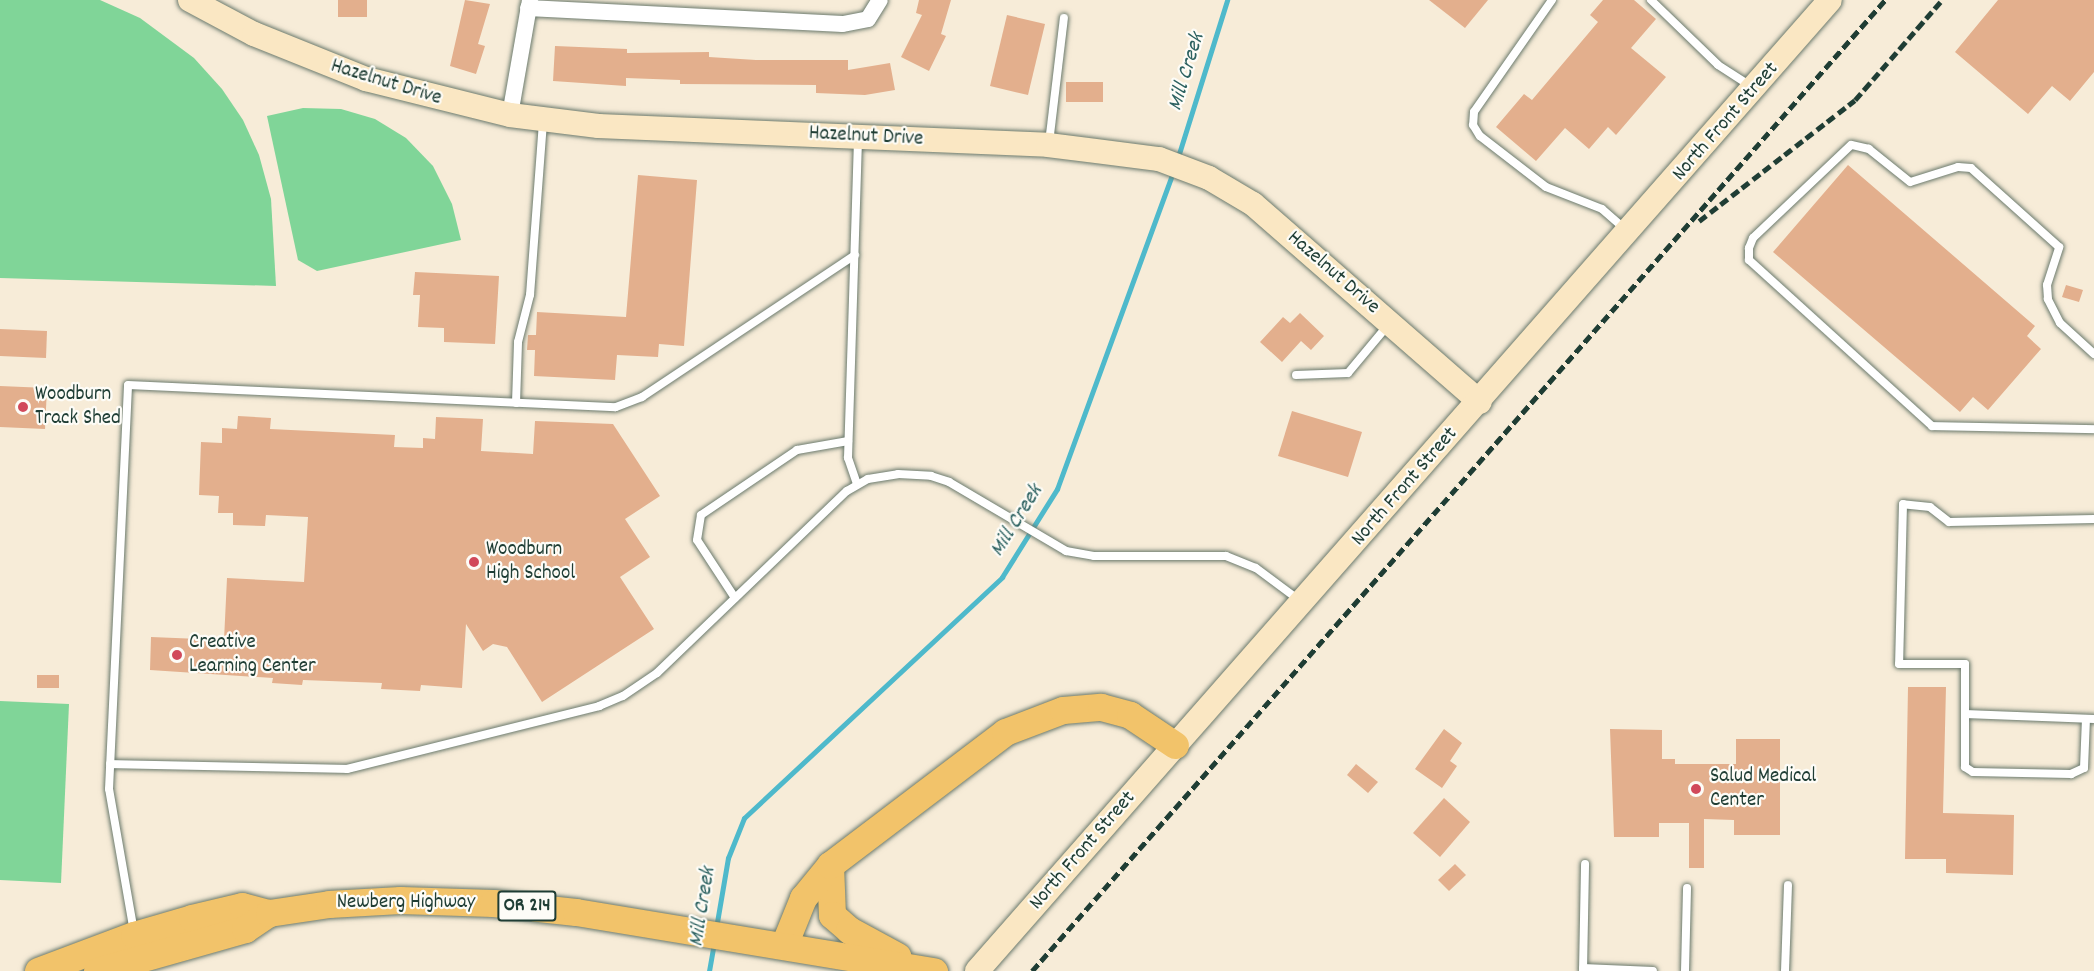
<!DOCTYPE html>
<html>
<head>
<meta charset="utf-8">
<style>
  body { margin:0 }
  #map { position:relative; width:2094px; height:971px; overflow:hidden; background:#f7ecd8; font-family:Dekko,sans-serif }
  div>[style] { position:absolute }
  .green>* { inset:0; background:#80d598 }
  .stream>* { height:5px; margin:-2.5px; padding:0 2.5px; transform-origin:2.5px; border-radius:2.5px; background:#4eb9cb }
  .building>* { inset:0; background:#e3af8d }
  .roads { filter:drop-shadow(0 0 2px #6b7a6d) drop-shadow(0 0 2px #6b7a6d) }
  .lane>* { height:8px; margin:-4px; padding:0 4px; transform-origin:4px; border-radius:4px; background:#fff }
  .street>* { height:16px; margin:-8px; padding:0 8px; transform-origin:8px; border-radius:8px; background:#fff }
  .secondary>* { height:24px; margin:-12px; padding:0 12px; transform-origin:12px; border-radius:12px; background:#fae7c3 }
  .primary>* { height:27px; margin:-13.5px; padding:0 13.5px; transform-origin:13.5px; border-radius:13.5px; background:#f2c36a }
  .rail>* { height:4.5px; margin-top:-2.25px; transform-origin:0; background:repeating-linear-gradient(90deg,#1f3d34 0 9px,transparent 0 13.5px) }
  .dots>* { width:16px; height:16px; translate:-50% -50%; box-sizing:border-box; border:3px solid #fdfcf7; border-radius:50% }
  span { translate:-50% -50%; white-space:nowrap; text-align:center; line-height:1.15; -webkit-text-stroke:4.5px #fdfcf7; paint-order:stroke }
  .shield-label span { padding:2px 4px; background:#fdfcf7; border:2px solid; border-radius:4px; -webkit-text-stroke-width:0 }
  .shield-label { font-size:20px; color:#1f3d34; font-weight:700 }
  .street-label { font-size:21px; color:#1f3d34 }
  .poi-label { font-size:21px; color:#1f3d34 }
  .left { translate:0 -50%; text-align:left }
  .water-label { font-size:22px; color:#2d6261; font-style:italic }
</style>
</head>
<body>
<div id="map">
  <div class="green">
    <i style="clip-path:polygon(0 0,100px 0,140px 18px,194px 58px,222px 89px,243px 120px,259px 155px,271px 199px,276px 286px,0 278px)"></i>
    <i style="clip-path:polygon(303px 108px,341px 109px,375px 119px,406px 138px,433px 166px,452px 204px,461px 240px,317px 271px,298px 260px,267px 116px)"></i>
    <i style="clip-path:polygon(0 701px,69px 704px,61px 883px,0 880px)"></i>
  </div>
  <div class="stream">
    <i style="left:1177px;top:160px;width:168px;rotate:-72.6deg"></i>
    <i style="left:716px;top:928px;width:71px;rotate:-80.3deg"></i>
    <i style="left:728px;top:858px;width:43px;rotate:-68.2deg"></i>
    <i style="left:744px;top:818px;width:353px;rotate:-43deg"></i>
    <i style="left:1002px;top:577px;width:104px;rotate:-58deg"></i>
    <i style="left:1057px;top:489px;width:338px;rotate:-69.9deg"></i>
    <i style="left:709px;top:971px;width:28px;rotate:-80deg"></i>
  </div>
  <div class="building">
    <i style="clip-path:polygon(338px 0,367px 0,367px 17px,338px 17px)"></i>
    <i style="clip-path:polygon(465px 0,490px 4px,478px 44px,485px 46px,476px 74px,450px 66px)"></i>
    <i style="clip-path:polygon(919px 0,951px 0,941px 34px,946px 36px,929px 71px,901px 57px,922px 15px,916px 13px)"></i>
    <i style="clip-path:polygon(1429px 0,1488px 0,1465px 28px)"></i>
    <i style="clip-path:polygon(1603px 0,1634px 0,1656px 19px,1631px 48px,1666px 77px,1616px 135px,1608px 127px,1589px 149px,1565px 128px,1536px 161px,1496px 127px,1524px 94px,1532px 100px,1598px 22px,1590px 15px)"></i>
    <i style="clip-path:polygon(1998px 0,2094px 0,2094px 72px,2070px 101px,2052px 86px,2028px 114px,1955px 52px)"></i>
    <i style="clip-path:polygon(1007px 15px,1045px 24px,1028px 95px,990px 86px)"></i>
    <i style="clip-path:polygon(555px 46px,627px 49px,627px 53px,709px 52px,709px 57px,756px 60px,848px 60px,848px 70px,890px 63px,895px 90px,865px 95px,816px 93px,816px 85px,680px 84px,680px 80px,626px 78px,626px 86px,553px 81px)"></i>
    <i style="clip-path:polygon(1066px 82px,1103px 82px,1103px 102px,1066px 102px)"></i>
    <i style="clip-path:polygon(1848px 165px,2035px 326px,2027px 336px,2041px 349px,1988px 410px,1973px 397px,1960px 412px,1773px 252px)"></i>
    <i style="clip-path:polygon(638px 175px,697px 180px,684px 346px,659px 344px,658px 357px,617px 355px,615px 380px,534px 376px,535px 350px,527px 350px,528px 335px,536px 335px,537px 312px,626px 317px)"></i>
    <i style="clip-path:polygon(415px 272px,499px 276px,495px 344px,444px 342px,444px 328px,418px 327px,420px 295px,413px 295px)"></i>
    <i style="clip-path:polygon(2066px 285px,2083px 290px,2079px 302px,2062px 297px)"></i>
    <i style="clip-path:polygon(1300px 313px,1324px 336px,1311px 350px,1301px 341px,1282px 362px,1260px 342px,1283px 317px,1290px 323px)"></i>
    <i style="clip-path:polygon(0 329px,47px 331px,46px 358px,0 356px)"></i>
    <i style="clip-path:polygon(0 386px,47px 388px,45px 429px,0 427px)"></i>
    <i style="clip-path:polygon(1292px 411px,1362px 432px,1348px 477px,1278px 456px)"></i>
    <i style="clip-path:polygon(238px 416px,271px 418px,270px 429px,395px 435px,394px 447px,423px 448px,423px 438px,435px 439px,436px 417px,483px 419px,481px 451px,533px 454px,535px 421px,613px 424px,660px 496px,625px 519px,650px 557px,620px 577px,654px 629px,542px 702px,507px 647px,493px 644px,483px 651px,466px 624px,462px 688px,421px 685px,420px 691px,381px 689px,382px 683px,303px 680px,302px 685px,272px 683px,273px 678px,150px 670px,151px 637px,224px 640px,227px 578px,304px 582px,308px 517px,266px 515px,265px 526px,233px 525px,233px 513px,218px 513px,219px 496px,199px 495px,201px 442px,222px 443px,222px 428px,237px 429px)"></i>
    <i style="clip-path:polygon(37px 675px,59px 675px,59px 688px,37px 688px)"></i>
    <i style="clip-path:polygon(1908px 687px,1946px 687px,1943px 813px,2014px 815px,2013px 875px,1946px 873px,1946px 859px,1905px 859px)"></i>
    <i style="clip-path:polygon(1444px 729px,1462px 743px,1450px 761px,1457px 766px,1442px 788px,1415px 769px)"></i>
    <i style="clip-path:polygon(1610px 729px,1662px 730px,1662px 759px,1675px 759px,1675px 764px,1736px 764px,1736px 739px,1780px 739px,1780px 835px,1734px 835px,1734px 820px,1704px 819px,1704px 868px,1689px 868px,1689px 823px,1659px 823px,1659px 837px,1614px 837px)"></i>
    <i style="clip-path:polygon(1356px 764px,1378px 782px,1368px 793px,1347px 775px)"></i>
    <i style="clip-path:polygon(1444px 798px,1470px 822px,1440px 857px,1413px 833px)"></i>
    <i style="clip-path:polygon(1455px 864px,1466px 875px,1449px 891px,1438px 880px)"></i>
  </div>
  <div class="roads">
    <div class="lane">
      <i style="left:1552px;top:0;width:136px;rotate:124.9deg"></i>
      <i style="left:1474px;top:112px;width:13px;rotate:94deg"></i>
      <i style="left:1473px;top:125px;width:13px;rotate:58deg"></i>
      <i style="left:1480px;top:136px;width:83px;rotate:37.7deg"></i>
      <i style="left:1546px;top:187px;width:60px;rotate:21.4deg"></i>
      <i style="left:1602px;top:209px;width:33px;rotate:41deg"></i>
      <i style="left:1651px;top:0;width:93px;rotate:44.1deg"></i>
      <i style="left:1718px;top:65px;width:40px;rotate:32.9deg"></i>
      <i style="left:1049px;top:143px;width:126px;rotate:-83.2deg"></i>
      <i style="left:2094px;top:354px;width:46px;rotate:-137.6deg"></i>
      <i style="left:2060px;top:323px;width:27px;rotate:-117deg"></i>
      <i style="left:2048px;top:299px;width:14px;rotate:-94deg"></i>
      <i style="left:2047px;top:285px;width:40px;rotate:-72deg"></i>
      <i style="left:2059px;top:247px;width:118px;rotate:-138.1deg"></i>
      <i style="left:1971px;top:168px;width:13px;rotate:-176deg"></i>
      <i style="left:1958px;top:167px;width:50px;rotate:162.6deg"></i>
      <i style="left:1910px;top:182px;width:53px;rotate:-141.2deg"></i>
      <i style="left:1869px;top:149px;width:18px;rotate:-167deg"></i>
      <i style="left:1851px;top:145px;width:135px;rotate:136.5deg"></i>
      <i style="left:1753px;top:238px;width:11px;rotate:112deg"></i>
      <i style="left:1749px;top:248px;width:12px;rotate:90deg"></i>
      <i style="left:1749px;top:260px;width:247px;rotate:42.2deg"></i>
      <i style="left:1932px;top:426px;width:162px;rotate:1.1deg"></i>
      <i style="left:1296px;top:375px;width:52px;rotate:-2.2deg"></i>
      <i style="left:1348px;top:373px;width:62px;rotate:-50.2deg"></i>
      <i style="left:516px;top:403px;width:61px;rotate:-88.1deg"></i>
      <i style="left:518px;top:342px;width:49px;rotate:-75.7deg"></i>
      <i style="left:530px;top:295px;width:174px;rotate:-85.7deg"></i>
      <i style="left:857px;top:484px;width:28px;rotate:-109deg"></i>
      <i style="left:848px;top:458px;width:318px;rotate:-88.2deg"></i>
      <i style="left:2094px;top:519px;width:145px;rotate:178.8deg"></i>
      <i style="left:1949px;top:522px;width:24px;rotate:-142deg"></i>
      <i style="left:1930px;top:507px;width:27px;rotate:-174deg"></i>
      <i style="left:1903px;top:504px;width:160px;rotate:91.4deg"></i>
      <i style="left:1899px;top:664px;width:66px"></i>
      <i style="left:1965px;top:664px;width:50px;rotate:90deg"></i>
      <i style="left:1965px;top:714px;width:129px;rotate:2.2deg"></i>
      <i style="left:735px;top:598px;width:69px;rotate:-123.2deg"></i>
      <i style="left:697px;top:540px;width:25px;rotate:-81deg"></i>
      <i style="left:701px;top:515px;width:116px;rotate:-34.1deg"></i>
      <i style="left:797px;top:450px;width:52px;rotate:-10deg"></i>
      <i style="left:1965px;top:714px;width:53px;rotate:90deg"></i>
      <i style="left:1965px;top:767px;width:9px;rotate:32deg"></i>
      <i style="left:1973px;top:772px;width:98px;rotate:1.2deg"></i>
      <i style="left:2071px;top:774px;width:14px;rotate:-25deg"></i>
      <i style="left:2084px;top:768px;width:49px;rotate:-87.7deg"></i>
      <i style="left:110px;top:764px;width:237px;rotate:1.2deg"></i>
      <i style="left:347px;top:769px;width:260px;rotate:-14deg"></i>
      <i style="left:599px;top:706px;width:26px;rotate:-23deg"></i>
      <i style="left:623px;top:696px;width:41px;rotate:-34.1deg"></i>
      <i style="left:657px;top:673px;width:263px;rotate:-43.8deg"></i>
      <i style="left:847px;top:491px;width:24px;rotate:-30deg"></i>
      <i style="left:868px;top:479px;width:30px;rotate:-9deg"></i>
      <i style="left:898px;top:474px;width:33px;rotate:3deg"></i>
      <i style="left:931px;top:476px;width:19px;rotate:18deg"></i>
      <i style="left:949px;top:482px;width:136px;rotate:30.5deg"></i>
      <i style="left:1066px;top:551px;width:28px;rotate:10deg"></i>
      <i style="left:1094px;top:556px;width:132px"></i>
      <i style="left:1226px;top:556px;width:32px;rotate:22deg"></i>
      <i style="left:1256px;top:568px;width:54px;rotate:36.7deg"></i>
      <i style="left:134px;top:932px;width:145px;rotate:-99.9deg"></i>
      <i style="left:109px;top:789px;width:404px;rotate:-87.3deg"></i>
      <i style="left:128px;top:385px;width:488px;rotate:2.6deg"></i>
      <i style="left:616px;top:407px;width:28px;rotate:-21deg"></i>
      <i style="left:642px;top:397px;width:256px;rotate:-33.7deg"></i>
      <i style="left:1583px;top:968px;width:70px;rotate:2.5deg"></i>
      <i style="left:1583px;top:971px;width:107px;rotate:-88.9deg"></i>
      <i style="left:1685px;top:971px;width:83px;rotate:-88.6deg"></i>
      <i style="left:1785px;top:971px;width:86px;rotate:-88deg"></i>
    </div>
    <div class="street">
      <i style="left:528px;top:8px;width:315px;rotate:2.9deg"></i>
      <i style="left:843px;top:24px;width:25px;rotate:-11deg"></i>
      <i style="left:868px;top:19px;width:22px;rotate:-58deg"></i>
      <i style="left:510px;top:115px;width:117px;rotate:-80.1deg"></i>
    </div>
    <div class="secondary">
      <i style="left:190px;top:0;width:72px;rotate:28deg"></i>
      <i style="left:254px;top:34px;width:121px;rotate:21.9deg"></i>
      <i style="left:366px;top:79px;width:148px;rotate:14deg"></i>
      <i style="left:510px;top:115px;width:89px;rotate:7.1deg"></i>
      <i style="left:598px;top:126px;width:450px;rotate:2.4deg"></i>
      <i style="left:1048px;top:145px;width:112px;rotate:7.2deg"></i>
      <i style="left:1159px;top:159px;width:53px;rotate:20.8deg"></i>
      <i style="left:1209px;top:178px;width:51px;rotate:30.6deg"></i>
      <i style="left:1253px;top:204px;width:301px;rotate:41.1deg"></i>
      <i style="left:977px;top:971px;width:1292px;rotate:-48.7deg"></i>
    </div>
    <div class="primary">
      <i style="left:830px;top:865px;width:50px;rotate:87.7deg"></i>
      <i style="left:832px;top:915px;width:23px;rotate:41deg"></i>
      <i style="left:849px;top:930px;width:55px;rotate:28.4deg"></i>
      <i style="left:784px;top:945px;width:51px;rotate:-68deg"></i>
      <i style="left:803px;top:898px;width:43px;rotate:-50.7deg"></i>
      <i style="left:830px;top:865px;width:220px;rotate:-37.2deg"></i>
      <i style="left:1005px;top:732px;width:62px;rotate:-20.8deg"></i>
      <i style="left:1063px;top:710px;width:38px;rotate:-5deg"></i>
      <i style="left:1101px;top:707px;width:30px;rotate:15deg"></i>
      <i style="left:1130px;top:715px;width:54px;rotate:33.7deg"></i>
      <i style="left:38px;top:971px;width:103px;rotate:-20.6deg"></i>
      <i style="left:134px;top:935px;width:60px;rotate:-16.3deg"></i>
      <i style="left:192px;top:918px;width:51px;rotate:-13.5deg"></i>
      <i style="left:242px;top:906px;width:28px;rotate:15deg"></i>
      <i style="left:97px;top:971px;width:154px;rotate:-15.8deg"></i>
      <i style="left:245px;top:929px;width:29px;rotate:-34deg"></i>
      <i style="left:269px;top:913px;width:61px;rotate:-8.5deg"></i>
      <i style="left:329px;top:904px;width:71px;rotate:-3.2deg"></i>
      <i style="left:400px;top:900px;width:93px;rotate:1.8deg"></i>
      <i style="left:493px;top:903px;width:83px;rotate:6.2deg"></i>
      <i style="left:576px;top:912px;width:363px;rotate:9.4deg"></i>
    </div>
  </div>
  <div class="rail">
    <i style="left:1699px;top:221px;width:197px;rotate:-37.8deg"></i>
    <i style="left:1855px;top:100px;width:133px;rotate:-49deg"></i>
    <i style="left:1032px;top:971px;width:1292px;rotate:-48.7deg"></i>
  </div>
  <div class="dots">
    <i style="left:23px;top:407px;background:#d1495b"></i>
    <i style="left:474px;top:562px;background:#d1495b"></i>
    <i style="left:177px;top:655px;background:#d1495b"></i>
    <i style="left:1696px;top:789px;background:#d1495b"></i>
  </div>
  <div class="shield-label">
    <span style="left:527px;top:906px">OR 214</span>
  </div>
  <div class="street-label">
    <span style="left:386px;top:83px;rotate:17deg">Hazelnut Drive</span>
    <span style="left:1726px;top:122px;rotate:-49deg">North Front Street</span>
    <span style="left:866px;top:137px;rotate:3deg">Hazelnut Drive</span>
    <span style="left:1333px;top:273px;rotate:41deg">Hazelnut Drive</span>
    <span style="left:1405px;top:487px;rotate:-49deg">North Front Street</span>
    <span style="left:1083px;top:851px;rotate:-49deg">North Front Street</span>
    <span style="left:406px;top:903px">Newberg Highway</span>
  </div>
  <div class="poi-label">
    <span class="left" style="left:35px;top:407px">Woodburn<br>Track Shed</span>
    <span class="left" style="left:486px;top:562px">Woodburn<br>High School</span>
    <span class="left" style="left:189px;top:655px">Creative<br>Learning Center</span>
    <span class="left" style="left:1710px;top:789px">Salud Medical<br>Center</span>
  </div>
  <div class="water-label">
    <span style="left:1187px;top:72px;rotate:-73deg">Mill Creek</span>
    <span style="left:1017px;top:521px;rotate:-58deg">Mill Creek</span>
    <span style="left:703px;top:907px;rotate:-81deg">Mill Creek</span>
  </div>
</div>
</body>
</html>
